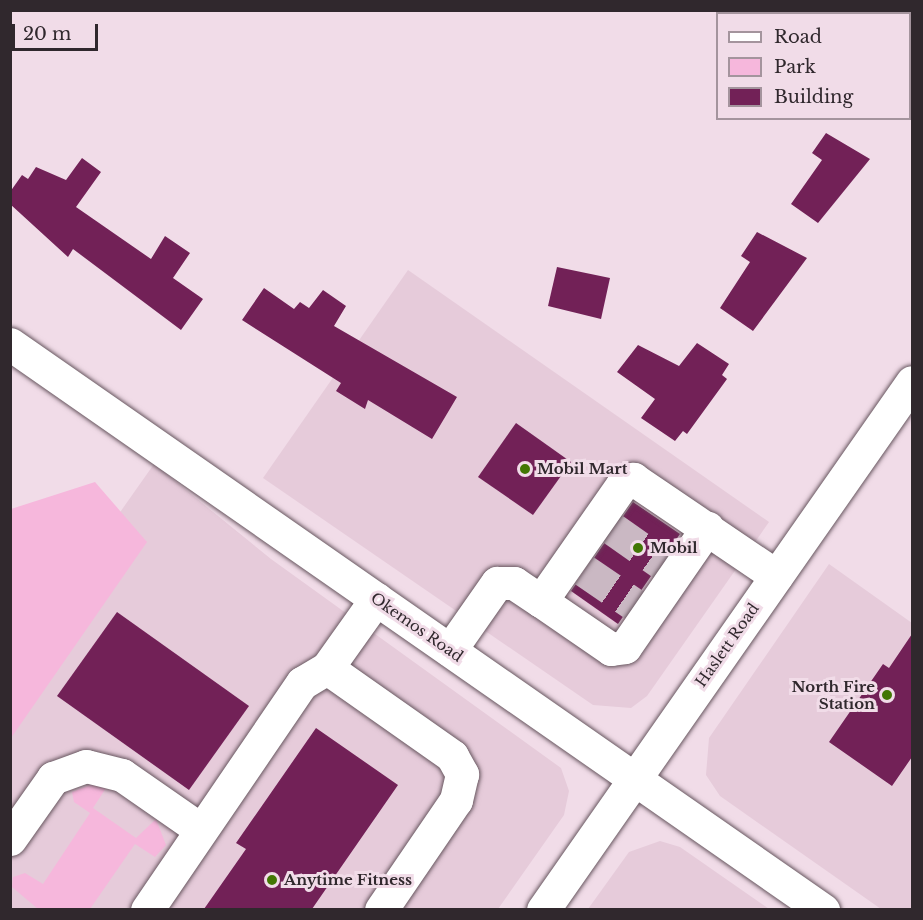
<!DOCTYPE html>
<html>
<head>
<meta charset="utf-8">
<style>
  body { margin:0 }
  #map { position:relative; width:923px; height:920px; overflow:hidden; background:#f1dce8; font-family:"Libre Baskerville",serif }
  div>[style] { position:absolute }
  .built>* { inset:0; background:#e6cbda }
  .green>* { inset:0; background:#f6b7dc }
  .building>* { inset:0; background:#722157 }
  .minor-tunnel>* { height:33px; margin-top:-16.5px; transform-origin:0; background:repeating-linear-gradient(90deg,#cab8c3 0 33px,transparent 0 49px) }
  .roads { filter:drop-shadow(0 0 2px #67565f) drop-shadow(0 0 2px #67565f) }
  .minor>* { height:33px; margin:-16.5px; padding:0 16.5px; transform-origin:16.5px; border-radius:16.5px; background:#fff }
  .major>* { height:33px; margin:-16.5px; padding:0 16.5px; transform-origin:16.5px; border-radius:16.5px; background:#fff }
  .dots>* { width:16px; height:16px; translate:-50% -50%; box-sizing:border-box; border:3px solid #f1dce8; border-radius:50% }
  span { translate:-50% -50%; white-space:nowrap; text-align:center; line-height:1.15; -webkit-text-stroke:6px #f1dce8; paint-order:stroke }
  .poi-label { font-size:15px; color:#30282d; font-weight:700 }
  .left { translate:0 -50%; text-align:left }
  .right { translate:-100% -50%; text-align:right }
  .street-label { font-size:15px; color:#30282d }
  .frame { position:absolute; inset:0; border:12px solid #30282d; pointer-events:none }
  .legend { position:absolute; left:716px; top:12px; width:195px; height:108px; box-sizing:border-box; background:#f1dce8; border:2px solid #a4949d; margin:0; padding:8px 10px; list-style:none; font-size:18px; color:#30282d }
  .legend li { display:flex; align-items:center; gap:12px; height:30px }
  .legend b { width:30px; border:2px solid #a4949d }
  .scale { position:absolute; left:12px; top:24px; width:86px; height:27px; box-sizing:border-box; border:3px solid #30282d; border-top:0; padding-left:8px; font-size:18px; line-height:21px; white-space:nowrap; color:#30282d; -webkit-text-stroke:4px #f1dce8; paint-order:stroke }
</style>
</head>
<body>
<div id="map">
  <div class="built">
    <i style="clip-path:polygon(408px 270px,769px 522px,647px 696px,631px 708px,593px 705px,263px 478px)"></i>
    <i style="clip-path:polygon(154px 464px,271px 559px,561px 768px,569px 791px,564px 815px,498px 909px,11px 910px,11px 667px)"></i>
    <i style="clip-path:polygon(829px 564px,912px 623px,912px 909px,881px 909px,720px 796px,706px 775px,709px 738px)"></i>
    <i style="clip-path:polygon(660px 841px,680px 847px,769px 909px,588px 909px,629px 852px)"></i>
  </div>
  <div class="green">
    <i style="clip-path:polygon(95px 482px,147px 542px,11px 738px,11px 509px)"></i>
    <i style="clip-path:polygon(98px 782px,106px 788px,93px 808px,136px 838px,156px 819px,166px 845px,155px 857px,135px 844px,90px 909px,38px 909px,12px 887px,13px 877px,25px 873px,43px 884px,90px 813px,74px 802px,72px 792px)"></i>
  </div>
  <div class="building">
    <i style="clip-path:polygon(826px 133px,870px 159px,818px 223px,791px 204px,822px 160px,812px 153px)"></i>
    <i style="clip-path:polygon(82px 158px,101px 172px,76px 207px,151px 259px,165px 236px,190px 253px,173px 278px,203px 299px,181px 330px,73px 249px,68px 257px,10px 204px,10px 192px,22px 175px,28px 179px,36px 167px,66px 180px)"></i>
    <i style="clip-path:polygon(757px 232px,807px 258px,753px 331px,720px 308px,750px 262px,741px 256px)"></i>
    <i style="clip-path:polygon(557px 267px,610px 278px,601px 319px,548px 306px)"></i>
    <i style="clip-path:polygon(264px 288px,294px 309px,300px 302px,309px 308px,323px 290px,346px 306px,334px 326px,457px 397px,432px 439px,368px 400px,365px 409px,336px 391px,341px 383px,242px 320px)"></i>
    <i style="clip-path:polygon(697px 343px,729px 364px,722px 375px,727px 379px,687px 434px,683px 431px,675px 441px,641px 418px,655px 399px,617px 372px,638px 345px,679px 366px)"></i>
    <i style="clip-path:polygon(516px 423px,571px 462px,533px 515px,478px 477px)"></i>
    <i style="clip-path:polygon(633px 502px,680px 534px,618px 624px,571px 591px)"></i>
    <i style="clip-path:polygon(117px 612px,249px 706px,189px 790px,57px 696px)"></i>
    <i style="clip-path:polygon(912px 634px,912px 757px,892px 786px,829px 742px,883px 664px,889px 668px)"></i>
    <i style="clip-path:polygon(316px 728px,398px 785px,312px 909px,204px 909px,246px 849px,236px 843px)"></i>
  </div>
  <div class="minor-tunnel">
    <i style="left:612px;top:528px;width:66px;rotate:35.1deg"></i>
    <i style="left:584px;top:570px;width:65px;rotate:34.4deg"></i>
  </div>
  <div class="roads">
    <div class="minor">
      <i style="left:10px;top:344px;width:991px;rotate:34.85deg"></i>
      <i style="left:541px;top:601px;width:85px;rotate:34.4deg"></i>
      <i style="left:611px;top:649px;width:14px;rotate:-8deg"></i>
      <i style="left:625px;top:647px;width:145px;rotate:-55.4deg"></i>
      <i style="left:450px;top:650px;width:82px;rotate:-55deg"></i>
      <i style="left:497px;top:583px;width:17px"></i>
      <i style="left:514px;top:583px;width:32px;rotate:34deg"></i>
      <i style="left:541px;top:601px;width:141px;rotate:-55.1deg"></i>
      <i style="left:622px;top:485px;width:13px;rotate:-29deg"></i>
      <i style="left:633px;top:479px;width:173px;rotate:34.1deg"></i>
      <i style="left:327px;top:668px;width:153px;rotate:35.1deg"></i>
      <i style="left:452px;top:756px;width:21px;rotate:61deg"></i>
      <i style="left:462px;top:774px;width:27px;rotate:103deg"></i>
      <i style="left:456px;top:800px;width:133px;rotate:124.3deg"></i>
      <i style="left:10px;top:839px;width:75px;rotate:-54.8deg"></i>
      <i style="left:53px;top:778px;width:35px;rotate:-20deg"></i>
      <i style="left:86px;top:766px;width:37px;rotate:14deg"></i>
      <i style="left:122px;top:775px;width:96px;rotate:34.8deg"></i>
      <i style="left:147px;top:910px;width:275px;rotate:-55.7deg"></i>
      <i style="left:302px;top:683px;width:29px;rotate:-31deg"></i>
      <i style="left:327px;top:668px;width:85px;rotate:-54.6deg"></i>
    </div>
    <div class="major">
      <i style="left:543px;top:910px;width:644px;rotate:-55.05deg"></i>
    </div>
  </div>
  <div class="dots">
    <i style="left:525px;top:469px;background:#427704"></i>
    <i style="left:638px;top:548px;background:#427704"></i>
    <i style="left:887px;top:695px;background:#427704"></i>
    <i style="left:272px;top:880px;background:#427704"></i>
  </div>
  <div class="poi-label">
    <span class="left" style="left:537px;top:469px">Mobil Mart</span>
    <span class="left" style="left:650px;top:548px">Mobil</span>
    <span class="right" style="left:875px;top:695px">North Fire<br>Station</span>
    <span class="left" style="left:284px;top:880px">Anytime Fitness</span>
  </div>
  <div class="street-label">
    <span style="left:417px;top:627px;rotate:35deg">Okemos Road</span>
    <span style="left:727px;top:645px;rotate:-55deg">Haslett Road</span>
  </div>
  <div class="frame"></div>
  <ul class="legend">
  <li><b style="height:8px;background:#fff"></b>Road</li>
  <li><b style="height:16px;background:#f6b7dc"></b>Park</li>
  <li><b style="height:16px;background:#722157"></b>Building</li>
  </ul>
  <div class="scale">20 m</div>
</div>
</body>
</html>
